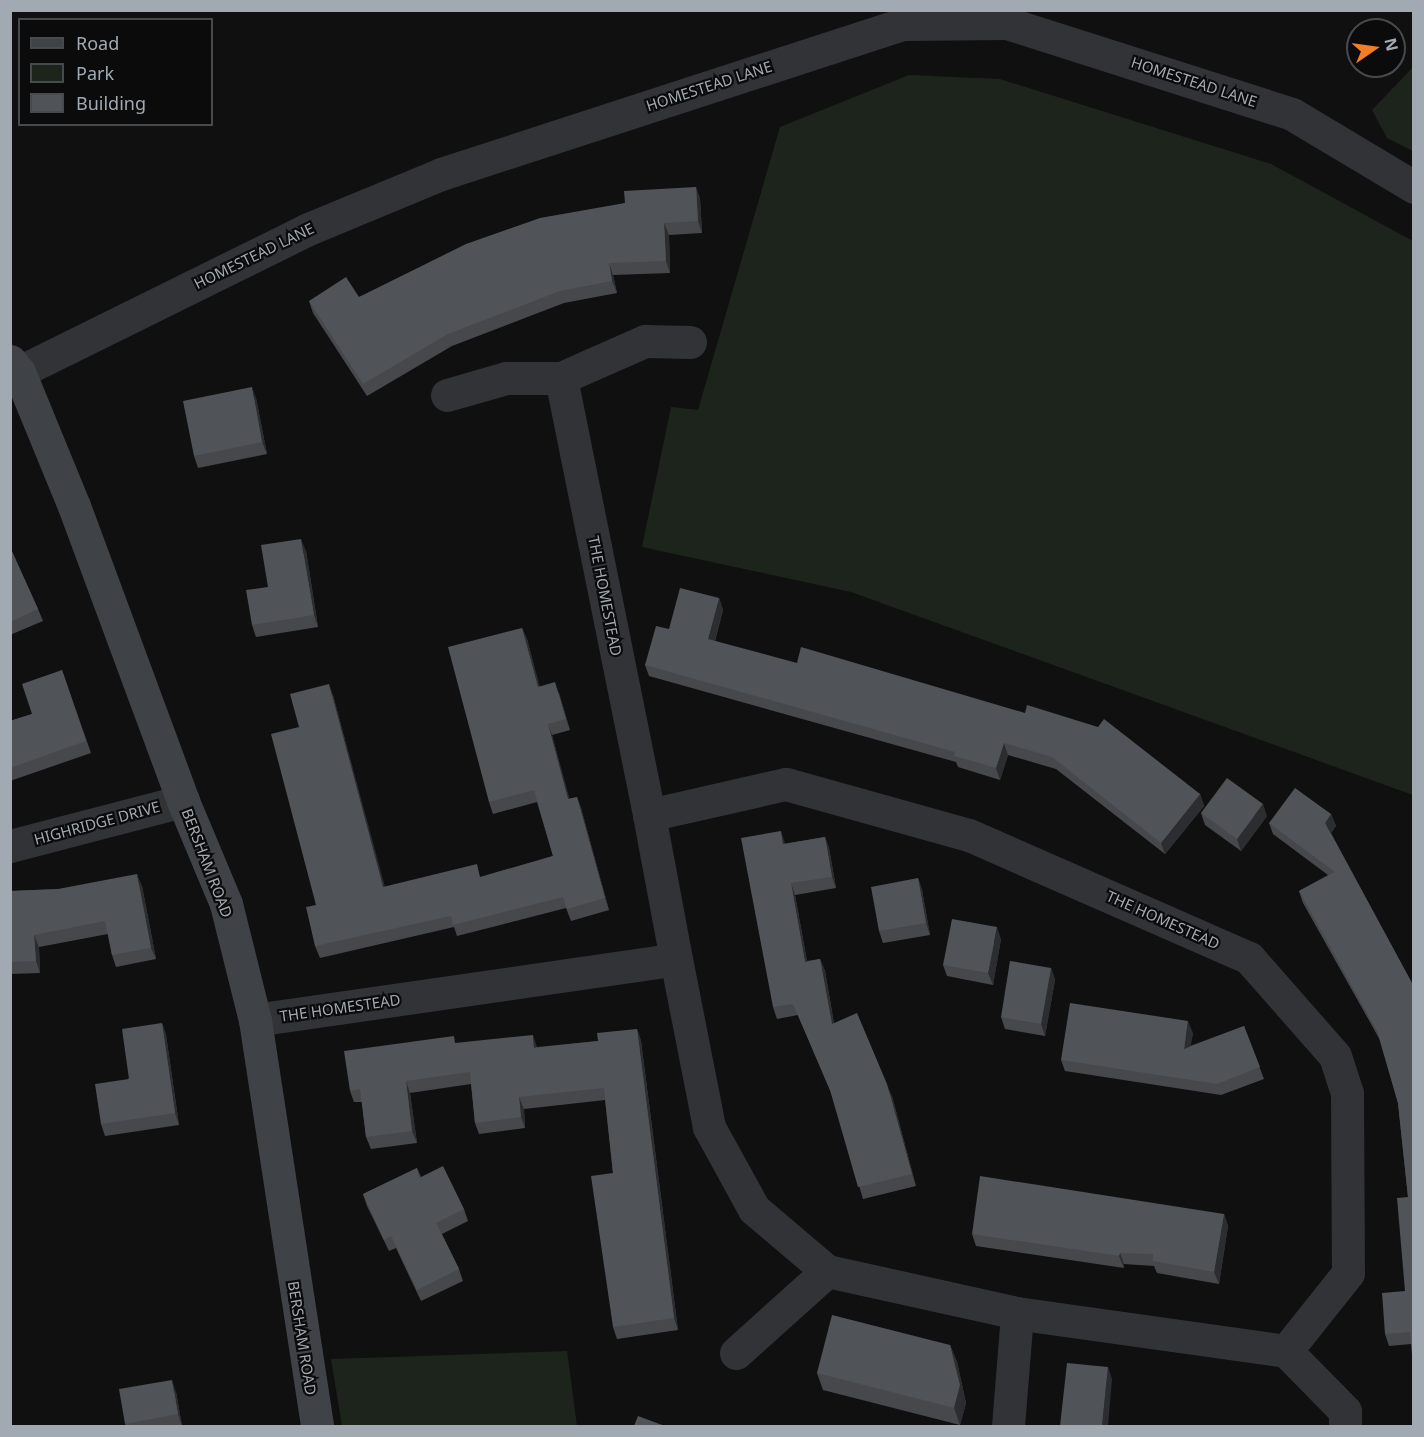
<!DOCTYPE html>
<html>
<head>
<meta charset="utf-8">
<style>
  body { margin:0 }
  #map { position:relative; width:1424px; height:1437px; overflow:hidden; background:#101011; font-family:"Noto Sans",sans-serif }
  div>[style] { position:absolute }
  .green>* { inset:0; background:#1d241c }
  .minor>* { height:33px; margin:-16.5px; padding:0 16.5px; transform-origin:16.5px; border-radius:16.5px; background:#313336 }
  .secondary>* { height:33px; margin:-16.5px; padding:0 16.5px; transform-origin:16.5px; border-radius:16.5px; background:#3f4246 }
  .wall>* { inset:0; background:#46484c }
  .shaded-wall>* { inset:0; background:#2c2d30 }
  .building>* { inset:0; background:#505357 }
  span { translate:-50% -50%; white-space:nowrap; text-align:center; line-height:1.15; -webkit-text-stroke:4.5px #0b0b0c; paint-order:stroke }
  .street-label { font-size:15px; color:#a1aab2 }
  .frame { position:absolute; inset:0; border:12px solid #a1aab2; pointer-events:none }
  .legend { position:absolute; left:18px; top:18px; width:195px; height:108px; box-sizing:border-box; background:#0b0b0c; border:2px solid #474b4e; margin:0; padding:8px 10px; list-style:none; font-size:18px; color:#a1aab2 }
  .legend li { display:flex; align-items:center; gap:12px; height:30px }
  .legend b { width:30px; border:2px solid #474b4e }
  .north { position:absolute; left:1346px; top:18px; width:60px; height:60px; box-sizing:border-box; background:#0b0b0c; border:2px solid #474b4e; border-radius:50%; rotate:77deg; font-size:16px; font-weight:700; line-height:24px; text-align:center; color:#a1aab2 }
  .north::after { content:''; display:block; margin:auto; width:21px; height:27px; background:#f27e27; clip-path:polygon(50% 0,100% 100%,50% 72%,0 100%) }
</style>
</head>
<body>
<div id="map">
  <div class="green">
    <i style="clip-path:polygon(1413px 67px,1413px 151px,1387px 138px,1372px 110px)"></i>
    <i style="clip-path:polygon(909px 75px,1000px 79px,1271px 164px,1413px 241px,1413px 795px,851px 592px,642px 547px,671px 407px,698px 410px,780px 127px)"></i>
    <i style="clip-path:polygon(567px 1351px,577px 1426px,342px 1426px,331px 1359px)"></i>
  </div>
  <div class="minor">
    <i style="left:19px;top:372px;width:320px;rotate:-26.3deg"></i>
    <i style="left:306px;top:230px;width:146px;rotate:-22.5deg"></i>
    <i style="left:441px;top:174px;width:485px;rotate:-18deg"></i>
    <i style="left:902px;top:24px;width:105px;rotate:-0.5deg"></i>
    <i style="left:1007px;top:23px;width:299px;rotate:17.7deg"></i>
    <i style="left:1292px;top:114px;width:142px;rotate:30.9deg"></i>
    <i style="left:561px;top:378px;width:446px;rotate:78.6deg"></i>
    <i style="left:447px;top:395px;width:61px;rotate:-16.1deg"></i>
    <i style="left:506px;top:378px;width:55px"></i>
    <i style="left:561px;top:378px;width:92px;rotate:-23.8deg"></i>
    <i style="left:645px;top:341px;width:45px;rotate:1.3deg"></i>
    <i style="left:10px;top:846px;width:179px;rotate:-14.6deg"></i>
    <i style="left:255px;top:1020px;width:425px;rotate:-8.2deg"></i>
    <i style="left:676px;top:959px;width:147px;rotate:-100.6deg"></i>
    <i style="left:649px;top:815px;width:140px;rotate:-12.8deg"></i>
    <i style="left:786px;top:784px;width:190px;rotate:15.6deg"></i>
    <i style="left:969px;top:835px;width:306px;rotate:23.7deg"></i>
    <i style="left:1249px;top:958px;width:130px;rotate:48.7deg"></i>
    <i style="left:1335px;top:1056px;width:39px;rotate:72deg"></i>
    <i style="left:1347px;top:1093px;width:180px;rotate:89.7deg"></i>
    <i style="left:1348px;top:1273px;width:100px;rotate:128.5deg"></i>
    <i style="left:1286px;top:1351px;width:272px;rotate:-172deg"></i>
    <i style="left:1017px;top:1313px;width:195px;rotate:-167.5deg"></i>
    <i style="left:827px;top:1271px;width:96px;rotate:-139.7deg"></i>
    <i style="left:754px;top:1209px;width:94px;rotate:-118.8deg"></i>
    <i style="left:709px;top:1127px;width:171px;rotate:-101.1deg"></i>
    <i style="left:1286px;top:1351px;width:84px;rotate:45.5deg"></i>
    <i style="left:1345px;top:1411px;width:15px;rotate:90deg"></i>
    <i style="left:736px;top:1353px;width:122px;rotate:-42deg"></i>
    <i style="left:1008px;top:1426px;width:113px;rotate:-85.4deg"></i>
  </div>
  <div class="secondary">
    <i style="left:10px;top:361px;width:14px;rotate:51deg"></i>
    <i style="left:19px;top:372px;width:145px;rotate:67.7deg"></i>
    <i style="left:74px;top:506px;width:314px;rotate:69.7deg"></i>
    <i style="left:183px;top:801px;width:112px;rotate:67.3deg"></i>
    <i style="left:226px;top:904px;width:120px;rotate:76deg"></i>
    <i style="left:255px;top:1020px;width:411px;rotate:81.3deg"></i>
  </div>
  <div class="wall">
    <i style="clip-path:polygon(696px 187px,700px 199px,702px 233px,669px 235px,670px 273px,613px 275px,617px 293px,564px 303px,452px 346px,367px 396px,313px 313px,309px 301px,359px 297px,625px 203px)"></i>
    <i style="clip-path:polygon(256px 398px,267px 454px,198px 468px,194px 456px)"></i>
    <i style="clip-path:polygon(10px 547px,38px 609px,43px 621px,10px 635px)"></i>
    <i style="clip-path:polygon(306px 551px,318px 627px,256px 637px,252px 625px,268px 587px)"></i>
    <i style="clip-path:polygon(719px 598px,723px 610px,715px 641px,1200px 794px,1204px 806px,1165px 854px,1056px 769px,1008px 755px,1000px 780px,958px 767px,956px 762px,649px 676px,645px 665px,669px 629px)"></i>
    <i style="clip-path:polygon(522px 628px,527px 639px,539px 686px,559px 693px,570px 730px,552px 735px,569px 799px,577px 797px,581px 808px,609px 910px,571px 921px,566px 908px,457px 936px,454px 927px,320px 958px,315px 946px,316px 905px,299px 727px,333px 695px,384px 887px,481px 877px,553px 856px,537px 802px,493px 814px,489px 802px)"></i>
    <i style="clip-path:polygon(62px 670px,91px 753px,10px 781px,10px 721px,32px 714px)"></i>
    <i style="clip-path:polygon(1201px 813px,1267px 816px,1241px 851px,1205px 825px)"></i>
    <i style="clip-path:polygon(1331px 814px,1336px 826px,1331px 833px,1413px 985px,1411px 1344px,1389px 1346px,1385px 1334px,1405px 1291px,1408px 1197px,1398px 1103px,1380px 1040px,1303px 903px,1299px 891px,1328px 875px,1273px 834px,1269px 823px)"></i>
    <i style="clip-path:polygon(825px 837px,829px 848px,836px 888px,795px 895px,807px 961px,820px 959px,825px 971px,834px 1023px,892px 1096px,916px 1186px,863px 1199px,832px 1095px,798px 1015px,777px 1019px,773px 1007px,785px 844px)"></i>
    <i style="clip-path:polygon(918px 878px,922px 890px,930px 935px,883px 943px,879px 931px)"></i>
    <i style="clip-path:polygon(142px 886px,156px 959px,116px 967px,112px 955px,108px 934px,39px 947px,40px 973px,10px 974px,10px 891px)"></i>
    <i style="clip-path:polygon(1001px 939px,993px 985px,947px 976px,943px 965px)"></i>
    <i style="clip-path:polygon(1051px 968px,1055px 980px,1045px 1036px,1005px 1029px,1001px 1017px)"></i>
    <i style="clip-path:polygon(162px 1023px,166px 1035px,179px 1125px,105px 1136px,101px 1124px)"></i>
    <i style="clip-path:polygon(1244px 1026px,1264px 1079px,1221px 1095px,1065px 1071px,1061px 1060px,1193px 1033px,1190px 1046px)"></i>
    <i style="clip-path:polygon(637px 1029px,641px 1041px,678px 1330px,617px 1339px,613px 1327px,613px 1173px,605px 1100px,524px 1109px,525px 1128px,479px 1134px,475px 1123px,471px 1084px,410px 1093px,417px 1143px,371px 1149px,366px 1137px,362px 1102px,354px 1102px,350px 1091px,457px 1043px,537px 1047px,598px 1041px)"></i>
    <i style="clip-path:polygon(417px 1168px,421px 1177px,464px 1209px,468px 1221px,442px 1234px,459px 1269px,463px 1281px,421px 1301px,396px 1248px,389px 1251px,367px 1206px,363px 1194px)"></i>
    <i style="clip-path:polygon(1224px 1214px,1228px 1226px,1219px 1284px,1157px 1273px,1154px 1266px,1124px 1264px,1124px 1268px,976px 1246px,972px 1234px)"></i>
    <i style="clip-path:polygon(950px 1345px,957px 1362px,966px 1403px,960px 1425px,823px 1390px,817px 1373px)"></i>
    <i style="clip-path:polygon(176px 1392px,182px 1426px,126px 1426px,125px 1424px)"></i>
  </div>
  <div class="shaded-wall">
    <i style="clip-path:polygon(696px 187px,700px 199px,702px 233px,698px 221px)"></i>
    <i style="clip-path:polygon(664px 223px,669px 235px,670px 273px,666px 261px)"></i>
    <i style="clip-path:polygon(609px 263px,613px 275px,617px 293px,612px 281px)"></i>
    <i style="clip-path:polygon(252px 387px,256px 398px,267px 454px,262px 442px)"></i>
    <i style="clip-path:polygon(301px 539px,306px 551px,318px 627px,314px 615px)"></i>
    <i style="clip-path:polygon(719px 598px,723px 610px,712px 650px,708px 639px)"></i>
    <i style="clip-path:polygon(522px 628px,527px 639px,543px 698px,538px 687px)"></i>
    <i style="clip-path:polygon(555px 682px,559px 693px,570px 730px,566px 719px)"></i>
    <i style="clip-path:polygon(329px 684px,333px 695px,388px 898px,383px 887px)"></i>
    <i style="clip-path:polygon(548px 724px,552px 735px,573px 811px,568px 799px)"></i>
    <i style="clip-path:polygon(1004px 743px,1008px 755px,1000px 780px,996px 768px)"></i>
    <i style="clip-path:polygon(1200px 794px,1204px 806px,1165px 854px,1161px 843px)"></i>
    <i style="clip-path:polygon(577px 797px,581px 808px,609px 910px,605px 898px)"></i>
    <i style="clip-path:polygon(1263px 804px,1267px 816px,1241px 851px,1237px 839px)"></i>
    <i style="clip-path:polygon(1331px 814px,1336px 826px,1330px 835px,1325px 823px)"></i>
    <i style="clip-path:polygon(781px 831px,785px 843px,787px 856px,783px 844px)"></i>
    <i style="clip-path:polygon(825px 837px,829px 848px,836px 888px,832px 877px)"></i>
    <i style="clip-path:polygon(137px 874px,142px 886px,156px 959px,151px 948px)"></i>
    <i style="clip-path:polygon(918px 878px,922px 890px,930px 935px,926px 923px)"></i>
    <i style="clip-path:polygon(791px 883px,795px 895px,809px 973px,805px 962px)"></i>
    <i style="clip-path:polygon(997px 927px,1001px 939px,993px 985px,988px 973px)"></i>
    <i style="clip-path:polygon(34px 935px,39px 947px,40px 973px,36px 961px)"></i>
    <i style="clip-path:polygon(820px 959px,825px 971px,836px 1035px,832px 1024px)"></i>
    <i style="clip-path:polygon(1051px 968px,1055px 980px,1045px 1036px,1041px 1024px)"></i>
    <i style="clip-path:polygon(1188px 1021px,1193px 1033px,1188px 1061px,1184px 1049px)"></i>
    <i style="clip-path:polygon(162px 1023px,166px 1035px,179px 1125px,175px 1113px)"></i>
    <i style="clip-path:polygon(637px 1029px,641px 1041px,678px 1330px,674px 1318px)"></i>
    <i style="clip-path:polygon(533px 1035px,537px 1047px,534px 1048px)"></i>
    <i style="clip-path:polygon(406px 1081px,410px 1093px,417px 1143px,412px 1131px)"></i>
    <i style="clip-path:polygon(887px 1084px,892px 1096px,916px 1186px,912px 1174px)"></i>
    <i style="clip-path:polygon(519px 1097px,524px 1109px,525px 1128px,521px 1117px)"></i>
    <i style="clip-path:polygon(1224px 1214px,1228px 1226px,1219px 1284px,1214px 1272px)"></i>
    <i style="clip-path:polygon(1120px 1253px,1124px 1264px,1124px 1268px,1119px 1256px)"></i>
    <i style="clip-path:polygon(950px 1345px,957px 1362px,966px 1403px,960px 1425px,954px 1408px)"></i>
    <i style="clip-path:polygon(1108px 1367px,1112px 1379px,1108px 1426px,1102px 1426px)"></i>
    <i style="clip-path:polygon(172px 1380px,176px 1392px,182px 1426px,178px 1414px)"></i>
  </div>
  <div class="building">
    <i style="clip-path:polygon(696px 187px,698px 221px,664px 223px,666px 261px,609px 263px,612px 281px,560px 291px,448px 334px,363px 384px,309px 301px,346px 277px,359px 297px,466px 244px,540px 218px,625px 203px,624px 191px)"></i>
    <i style="clip-path:polygon(252px 387px,262px 442px,194px 456px,183px 401px)"></i>
    <i style="clip-path:polygon(301px 539px,314px 615px,252px 625px,246px 590px,268px 587px,261px 545px)"></i>
    <i style="clip-path:polygon(10px 547px,38px 609px,10px 622px)"></i>
    <i style="clip-path:polygon(680px 588px,719px 598px,708px 639px,797px 663px,801px 647px,1025px 713px,1027px 705px,1098px 727px,1104px 719px,1200px 794px,1161px 843px,1052px 757px,1004px 743px,996px 768px,954px 756px,955px 752px,645px 665px,656px 626px,669px 629px)"></i>
    <i style="clip-path:polygon(522px 628px,538px 687px,555px 682px,566px 719px,548px 724px,568px 799px,577px 797px,605px 898px,567px 909px,563px 897px,453px 925px,451px 916px,315px 946px,306px 907px,316px 905px,271px 734px,299px 727px,290px 694px,329px 684px,383px 887px,477px 864px,480px 877px,553px 856px,534px 790px,489px 802px,448px 647px)"></i>
    <i style="clip-path:polygon(62px 670px,86px 741px,10px 768px,10px 721px,32px 714px,22px 684px)"></i>
    <i style="clip-path:polygon(1227px 778px,1263px 804px,1237px 839px,1201px 813px)"></i>
    <i style="clip-path:polygon(1295px 788px,1331px 814px,1325px 823px,1413px 985px,1413px 1366px,1410px 1332px,1385px 1334px,1382px 1293px,1405px 1291px,1397px 1198px,1408px 1197px,1398px 1103px,1377px 1031px,1299px 891px,1335px 872px,1269px 823px)"></i>
    <i style="clip-path:polygon(781px 831px,783px 844px,825px 837px,832px 877px,791px 883px,805px 962px,820px 959px,832px 1024px,857px 1013px,887px 1084px,912px 1174px,858px 1187px,830px 1090px,793px 1004px,773px 1007px,741px 838px)"></i>
    <i style="clip-path:polygon(137px 874px,151px 948px,112px 955px,105px 921px,34px 935px,36px 961px,10px 962px,10px 891px,58px 889px)"></i>
    <i style="clip-path:polygon(918px 878px,926px 923px,879px 931px,871px 887px)"></i>
    <i style="clip-path:polygon(952px 919px,997px 927px,988px 973px,943px 965px)"></i>
    <i style="clip-path:polygon(1010px 961px,1051px 968px,1041px 1024px,1001px 1017px)"></i>
    <i style="clip-path:polygon(1070px 1003px,1188px 1021px,1184px 1049px,1244px 1026px,1260px 1067px,1217px 1084px,1061px 1060px)"></i>
    <i style="clip-path:polygon(162px 1023px,175px 1113px,101px 1124px,95px 1084px,129px 1079px,122px 1029px)"></i>
    <i style="clip-path:polygon(637px 1029px,674px 1318px,613px 1327px,591px 1176px,613px 1173px,604px 1088px,519px 1097px,521px 1117px,475px 1123px,470px 1072px,406px 1081px,412px 1131px,366px 1137px,360px 1089px,350px 1091px,344px 1051px,454px 1036px,455px 1043px,533px 1035px,534px 1048px,598px 1041px,597px 1033px)"></i>
    <i style="clip-path:polygon(443px 1166px,464px 1209px,436px 1223px,459px 1269px,417px 1290px,391px 1236px,384px 1240px,363px 1194px,417px 1168px,419px 1178px)"></i>
    <i style="clip-path:polygon(980px 1176px,1224px 1214px,1214px 1272px,1153px 1261px,1153px 1254px,1120px 1253px,1119px 1256px,972px 1234px)"></i>
    <i style="clip-path:polygon(832px 1315px,950px 1345px,960px 1385px,954px 1408px,817px 1373px)"></i>
    <i style="clip-path:polygon(1067px 1363px,1108px 1367px,1102px 1426px,1060px 1426px)"></i>
    <i style="clip-path:polygon(172px 1380px,178px 1414px,125px 1424px,119px 1389px)"></i>
    <i style="clip-path:polygon(638px 1416px,665px 1426px,634px 1426px)"></i>
  </div>
  <div class="street-label">
    <span style="left:1194px;top:82px;rotate:18deg">HOMESTEAD LANE</span>
    <span style="left:709px;top:86px;rotate:-18deg">HOMESTEAD LANE</span>
    <span style="left:254px;top:256px;rotate:-26deg">HOMESTEAD LANE</span>
    <span style="left:605px;top:596px;rotate:79deg">THE HOMESTEAD</span>
    <span style="left:97px;top:823px;rotate:-15deg">HIGHRIDGE DRIVE</span>
    <span style="left:207px;top:863px;rotate:69deg">BERSHAM ROAD</span>
    <span style="left:1163px;top:920px;rotate:24deg">THE HOMESTEAD</span>
    <span style="left:340px;top:1008px;rotate:-8deg">THE HOMESTEAD</span>
    <span style="left:302px;top:1338px;rotate:81deg">BERSHAM ROAD</span>
  </div>
  <div class="frame"></div>
  <ul class="legend">
  <li><b style="height:8px;background:#3f4246"></b>Road</li>
  <li><b style="height:16px;background:#1d241c"></b>Park</li>
  <li><b style="height:16px;background:#505357"></b>Building</li>
  </ul>
  <div class="north">N</div>
</div>
</body>
</html>
